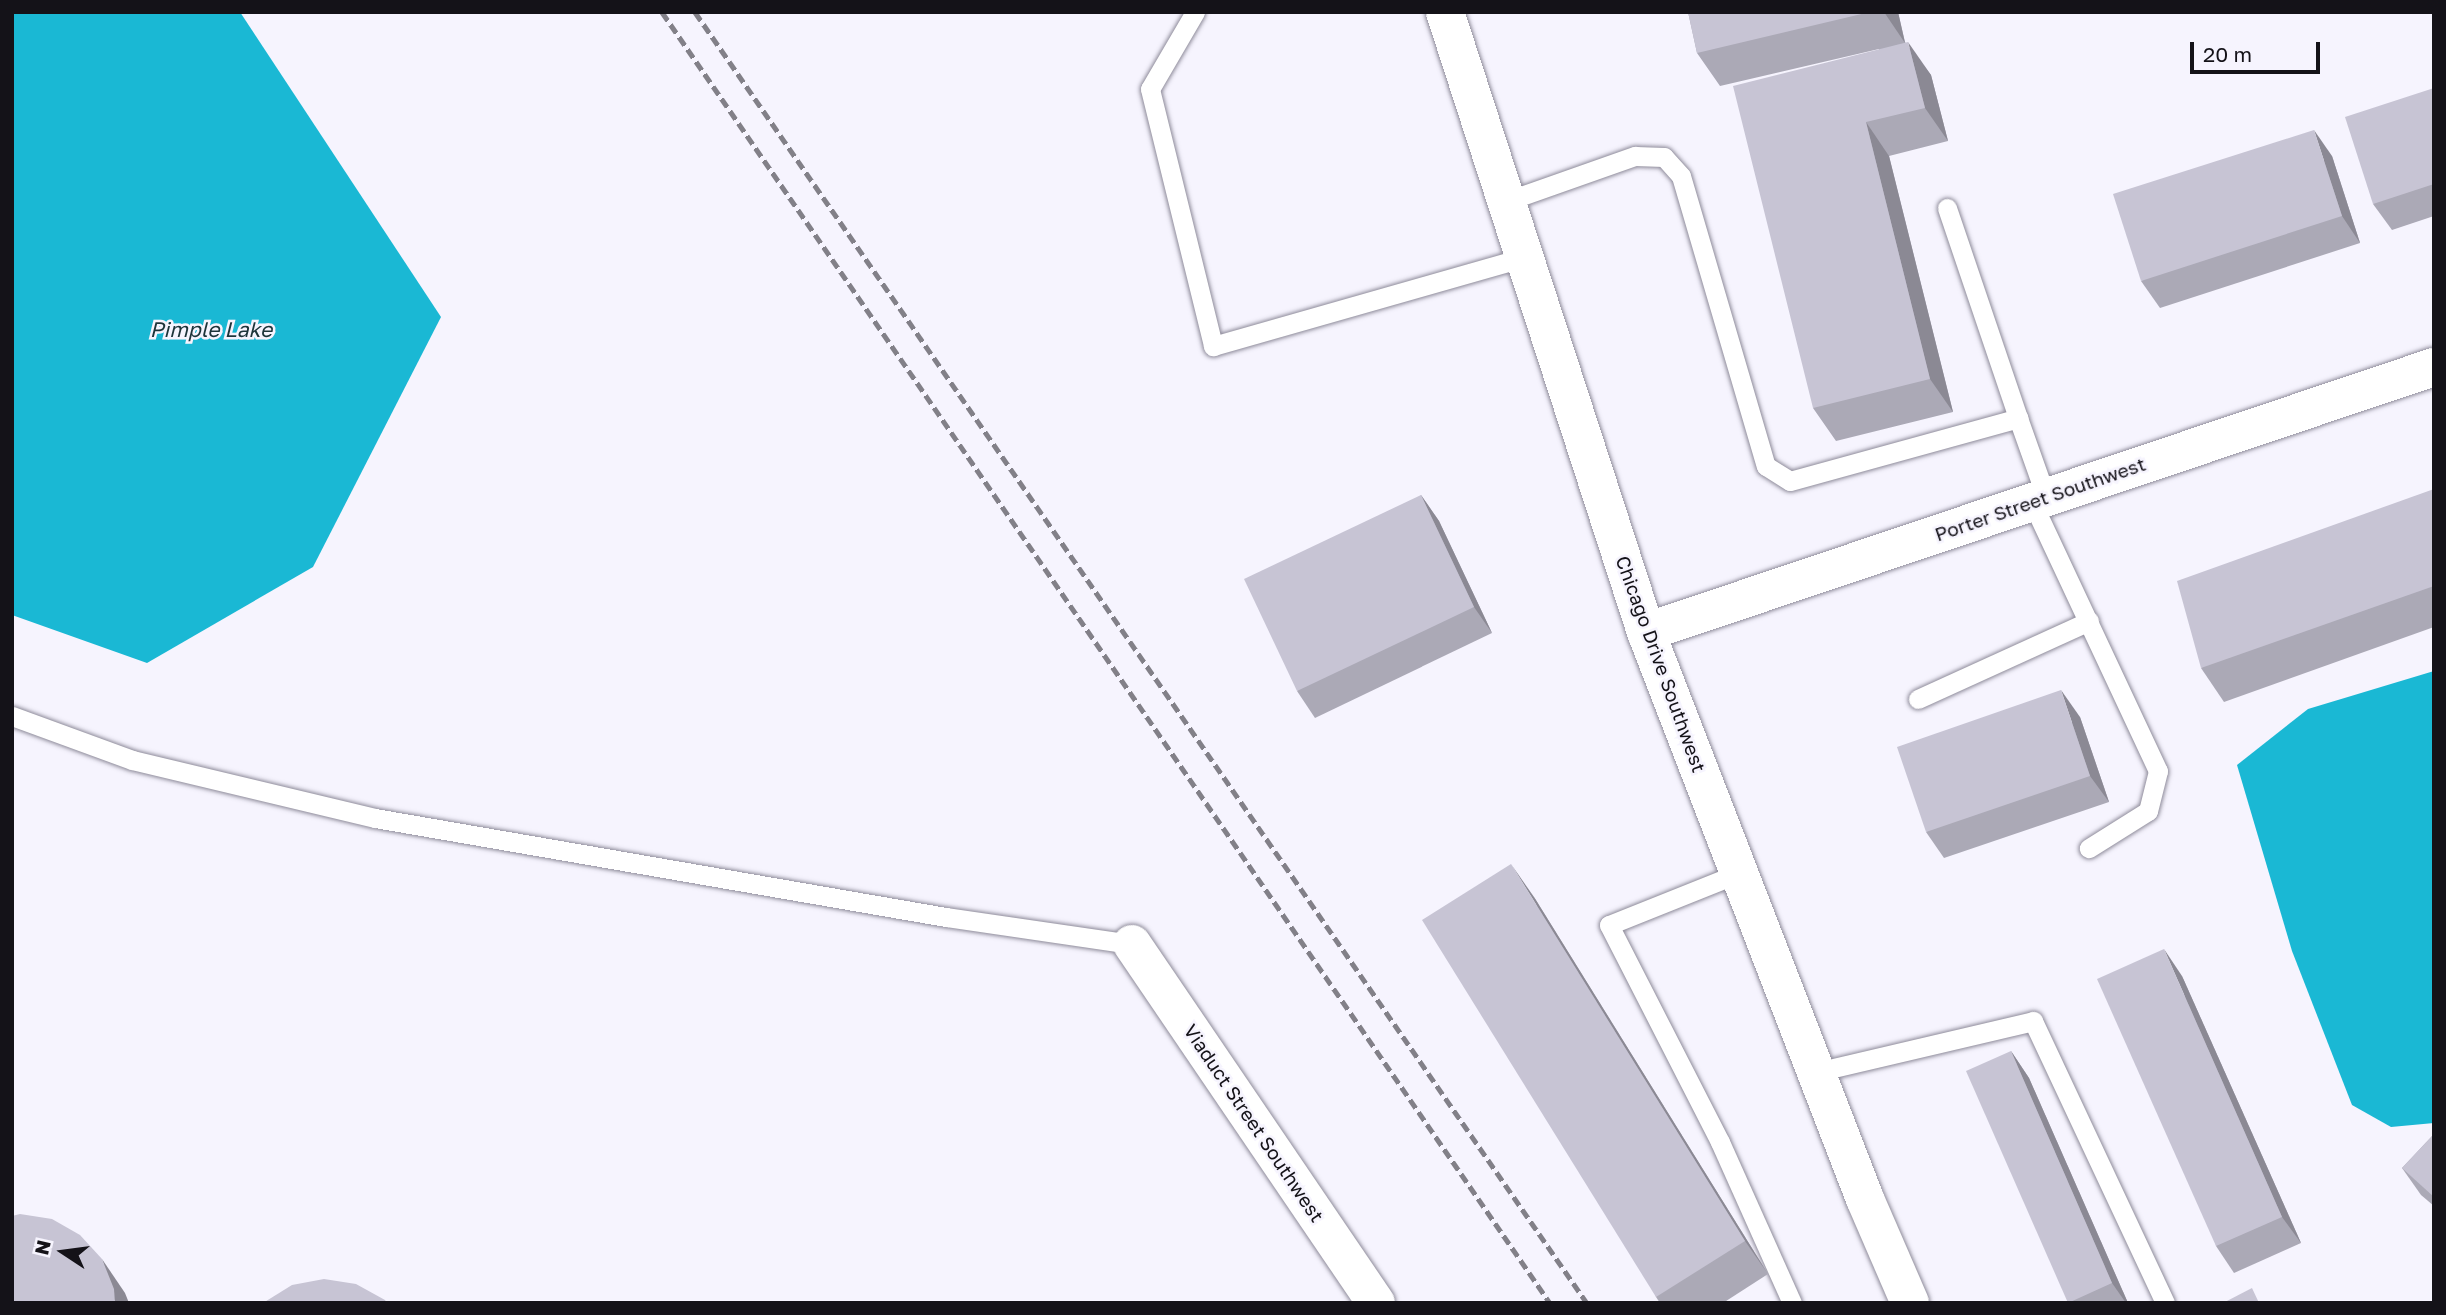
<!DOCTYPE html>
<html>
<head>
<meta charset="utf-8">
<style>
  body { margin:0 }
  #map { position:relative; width:2446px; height:1315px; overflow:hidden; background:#f6f4fe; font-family:"Golos Text",sans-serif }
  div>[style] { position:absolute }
  .water>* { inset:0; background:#1ab8d4 }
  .roads { filter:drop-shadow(0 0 2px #8e8b9a) drop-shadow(0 0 2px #8e8b9a) }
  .lane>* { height:19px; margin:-9.5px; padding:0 9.5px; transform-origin:9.5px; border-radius:9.5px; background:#fff }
  .street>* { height:38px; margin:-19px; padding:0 19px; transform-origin:19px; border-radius:19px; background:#fff }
  .secondary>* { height:38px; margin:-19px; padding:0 19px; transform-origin:19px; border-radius:19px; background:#fff }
  .rail>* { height:5px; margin-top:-2.5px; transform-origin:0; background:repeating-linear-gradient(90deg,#828088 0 10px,transparent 0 15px) }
  .wall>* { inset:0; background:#aba9b6 }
  .shaded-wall>* { inset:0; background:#8b8994 }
  .building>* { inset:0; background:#c7c4d4 }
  span { translate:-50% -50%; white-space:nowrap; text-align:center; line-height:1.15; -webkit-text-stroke:5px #f6f4fe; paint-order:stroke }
  .street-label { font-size:19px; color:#141218 }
  .water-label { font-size:21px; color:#1d343a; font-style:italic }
  .frame { position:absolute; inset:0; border:14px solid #141218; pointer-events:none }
  .north { position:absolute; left:28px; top:1217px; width:70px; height:70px; -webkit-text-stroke:5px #f6f4fe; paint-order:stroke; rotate:283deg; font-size:19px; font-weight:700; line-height:28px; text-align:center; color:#141218 }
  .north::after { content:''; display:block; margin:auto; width:24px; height:32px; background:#141218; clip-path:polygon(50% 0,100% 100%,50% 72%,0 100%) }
  .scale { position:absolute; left:2190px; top:42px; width:130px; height:32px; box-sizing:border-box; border:4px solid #141218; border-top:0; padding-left:9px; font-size:21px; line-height:24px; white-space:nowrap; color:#141218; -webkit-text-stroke:5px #f6f4fe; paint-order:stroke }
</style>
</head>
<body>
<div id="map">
  <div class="water">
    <i style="clip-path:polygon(12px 12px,240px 12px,441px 317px,313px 567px,147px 663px,12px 615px)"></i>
    <i style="clip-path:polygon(2434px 671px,2434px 1123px,2391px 1127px,2352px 1105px,2292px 951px,2237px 765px,2308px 709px)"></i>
  </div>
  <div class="roads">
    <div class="lane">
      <i style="left:1195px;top:12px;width:89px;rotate:120.3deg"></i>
      <i style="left:1150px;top:89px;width:265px;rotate:76.2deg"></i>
      <i style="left:1213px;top:346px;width:324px;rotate:-15.9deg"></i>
      <i style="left:1507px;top:201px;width:136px;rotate:-19.4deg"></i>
      <i style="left:1635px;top:156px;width:29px;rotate:2deg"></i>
      <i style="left:1664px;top:157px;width:25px;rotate:48deg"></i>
      <i style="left:1681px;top:176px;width:302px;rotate:73.7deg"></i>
      <i style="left:1766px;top:466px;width:28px;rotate:32deg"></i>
      <i style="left:1790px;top:481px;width:237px;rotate:-15.4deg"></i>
      <i style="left:2018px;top:418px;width:84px;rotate:70.5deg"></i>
      <i style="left:1947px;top:208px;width:222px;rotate:71.3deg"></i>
      <i style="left:2032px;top:502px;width:297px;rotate:64.9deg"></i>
      <i style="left:2158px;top:771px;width:41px;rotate:104deg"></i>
      <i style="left:2148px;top:811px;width:70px;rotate:147.9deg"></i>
      <i style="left:1918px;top:699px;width:188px;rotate:-24.5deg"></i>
      <i style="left:12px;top:716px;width:128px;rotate:20.1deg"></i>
      <i style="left:132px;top:760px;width:250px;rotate:13.4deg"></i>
      <i style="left:375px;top:818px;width:580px;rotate:9.84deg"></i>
      <i style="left:946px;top:917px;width:188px;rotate:8.3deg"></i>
      <i style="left:1739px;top:873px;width:140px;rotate:158.2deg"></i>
      <i style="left:1609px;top:925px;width:244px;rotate:62.9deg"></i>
      <i style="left:1720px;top:1142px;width:176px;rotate:65.9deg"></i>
      <i style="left:1816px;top:1072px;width:223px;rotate:-13.2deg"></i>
      <i style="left:2033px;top:1021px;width:311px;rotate:64.9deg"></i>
    </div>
    <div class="street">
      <i style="left:1646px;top:632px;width:831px;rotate:-18.59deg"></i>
      <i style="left:1132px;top:944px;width:434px;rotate:55.8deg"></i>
    </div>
    <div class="secondary">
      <i style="left:1445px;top:12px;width:652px;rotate:72.04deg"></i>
      <i style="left:1646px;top:632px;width:608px;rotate:68.88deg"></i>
      <i style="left:1865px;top:1199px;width:113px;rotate:66.6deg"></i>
    </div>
  </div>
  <div class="rail">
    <i style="left:662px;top:12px;width:1567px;rotate:55.48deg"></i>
    <i style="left:695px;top:12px;width:1569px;rotate:55.36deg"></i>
  </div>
  <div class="wall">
    <i style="clip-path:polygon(1688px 12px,1898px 12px,1905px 42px,1931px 75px,1948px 141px,1889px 156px,1953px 412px,1836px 441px,1813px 408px,1879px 49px,1720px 86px,1697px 53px)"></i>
    <i style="clip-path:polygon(2434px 88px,2434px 216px,2392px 230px,2373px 204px)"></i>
    <i style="clip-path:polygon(2332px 156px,2360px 243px,2160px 308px,2141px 281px)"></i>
    <i style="clip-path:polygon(2434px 489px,2434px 627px,2224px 702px,2201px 668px)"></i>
    <i style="clip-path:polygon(1421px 495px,1439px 521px,1492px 633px,1315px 718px,1297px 691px)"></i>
    <i style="clip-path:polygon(2080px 717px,2109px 802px,1944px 858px,1926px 832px)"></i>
    <i style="clip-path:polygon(1534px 897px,1768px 1274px,1723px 1303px,1660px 1303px,1656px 1297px)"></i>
    <i style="clip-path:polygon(2182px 976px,2301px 1243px,2234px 1273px,2216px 1246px)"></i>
    <i style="clip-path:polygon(2011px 1051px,2029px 1078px,2128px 1303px,2068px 1303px)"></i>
    <i style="clip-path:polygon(2434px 1134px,2434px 1206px,2421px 1195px,2402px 1168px)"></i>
  </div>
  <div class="shaded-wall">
    <i style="clip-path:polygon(1884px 12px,1898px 12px,1905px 43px)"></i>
    <i style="clip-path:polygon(1908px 42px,1931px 75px,1948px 141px,1925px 108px)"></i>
    <i style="clip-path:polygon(1866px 122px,1889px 156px,1953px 412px,1930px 379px)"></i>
    <i style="clip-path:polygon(2314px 130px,2332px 156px,2360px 243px,2342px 216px)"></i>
    <i style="clip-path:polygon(1421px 495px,1439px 521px,1492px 633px,1474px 607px)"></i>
    <i style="clip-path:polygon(2061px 690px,2080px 717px,2109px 802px,2090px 776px)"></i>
    <i style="clip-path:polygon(1511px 864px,1534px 897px,1768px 1274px,1745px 1241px)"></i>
    <i style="clip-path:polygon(2164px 949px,2182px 976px,2301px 1243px,2282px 1217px)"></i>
    <i style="clip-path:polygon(2011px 1051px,2029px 1078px,2128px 1303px,2126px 1303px,2112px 1283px)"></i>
    <i style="clip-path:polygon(102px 1259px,125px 1293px,129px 1303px,115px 1303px)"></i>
  </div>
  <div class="building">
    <i style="clip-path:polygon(1688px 12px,1870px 12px,1697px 53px)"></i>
    <i style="clip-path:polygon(1908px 42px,1925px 108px,1866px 122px,1930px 379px,1813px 408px,1733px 86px)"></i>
    <i style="clip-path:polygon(2434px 88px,2434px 184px,2373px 204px,2345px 117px)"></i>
    <i style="clip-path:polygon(2314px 130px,2342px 216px,2141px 281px,2113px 194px)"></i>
    <i style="clip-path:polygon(2434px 489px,2434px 586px,2201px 668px,2177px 581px)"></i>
    <i style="clip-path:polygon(1421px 495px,1474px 607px,1297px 691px,1244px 579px)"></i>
    <i style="clip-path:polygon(2061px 690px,2090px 776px,1926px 832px,1897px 747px)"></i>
    <i style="clip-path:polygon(1511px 864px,1745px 1241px,1656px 1297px,1422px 920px)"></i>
    <i style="clip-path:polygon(2164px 949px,2282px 1217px,2216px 1246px,2097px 979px)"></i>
    <i style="clip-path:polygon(2011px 1051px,2112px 1283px,2068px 1303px,1966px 1071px)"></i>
    <i style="clip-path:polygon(2434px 1134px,2434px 1197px,2402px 1168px)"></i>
    <i style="clip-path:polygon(20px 1214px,52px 1219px,80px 1235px,102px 1259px,114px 1289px,115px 1303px,12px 1303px,12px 1216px)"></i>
    <i style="clip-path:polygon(324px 1279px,356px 1284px,385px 1300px,387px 1303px,263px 1303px,292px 1285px)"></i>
    <i style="clip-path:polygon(2252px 1288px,2259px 1303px,2223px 1303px)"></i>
  </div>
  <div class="street-label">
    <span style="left:2040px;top:499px;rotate:-19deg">Porter Street Southwest</span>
    <span style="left:1661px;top:664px;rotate:70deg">Chicago Drive Southwest</span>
    <span style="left:1254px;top:1123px;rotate:56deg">Viaduct Street Southwest</span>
  </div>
  <div class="water-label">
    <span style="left:211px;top:329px">Pimple Lake</span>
  </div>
  <div class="frame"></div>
  <div class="north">N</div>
  <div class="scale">20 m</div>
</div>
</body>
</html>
